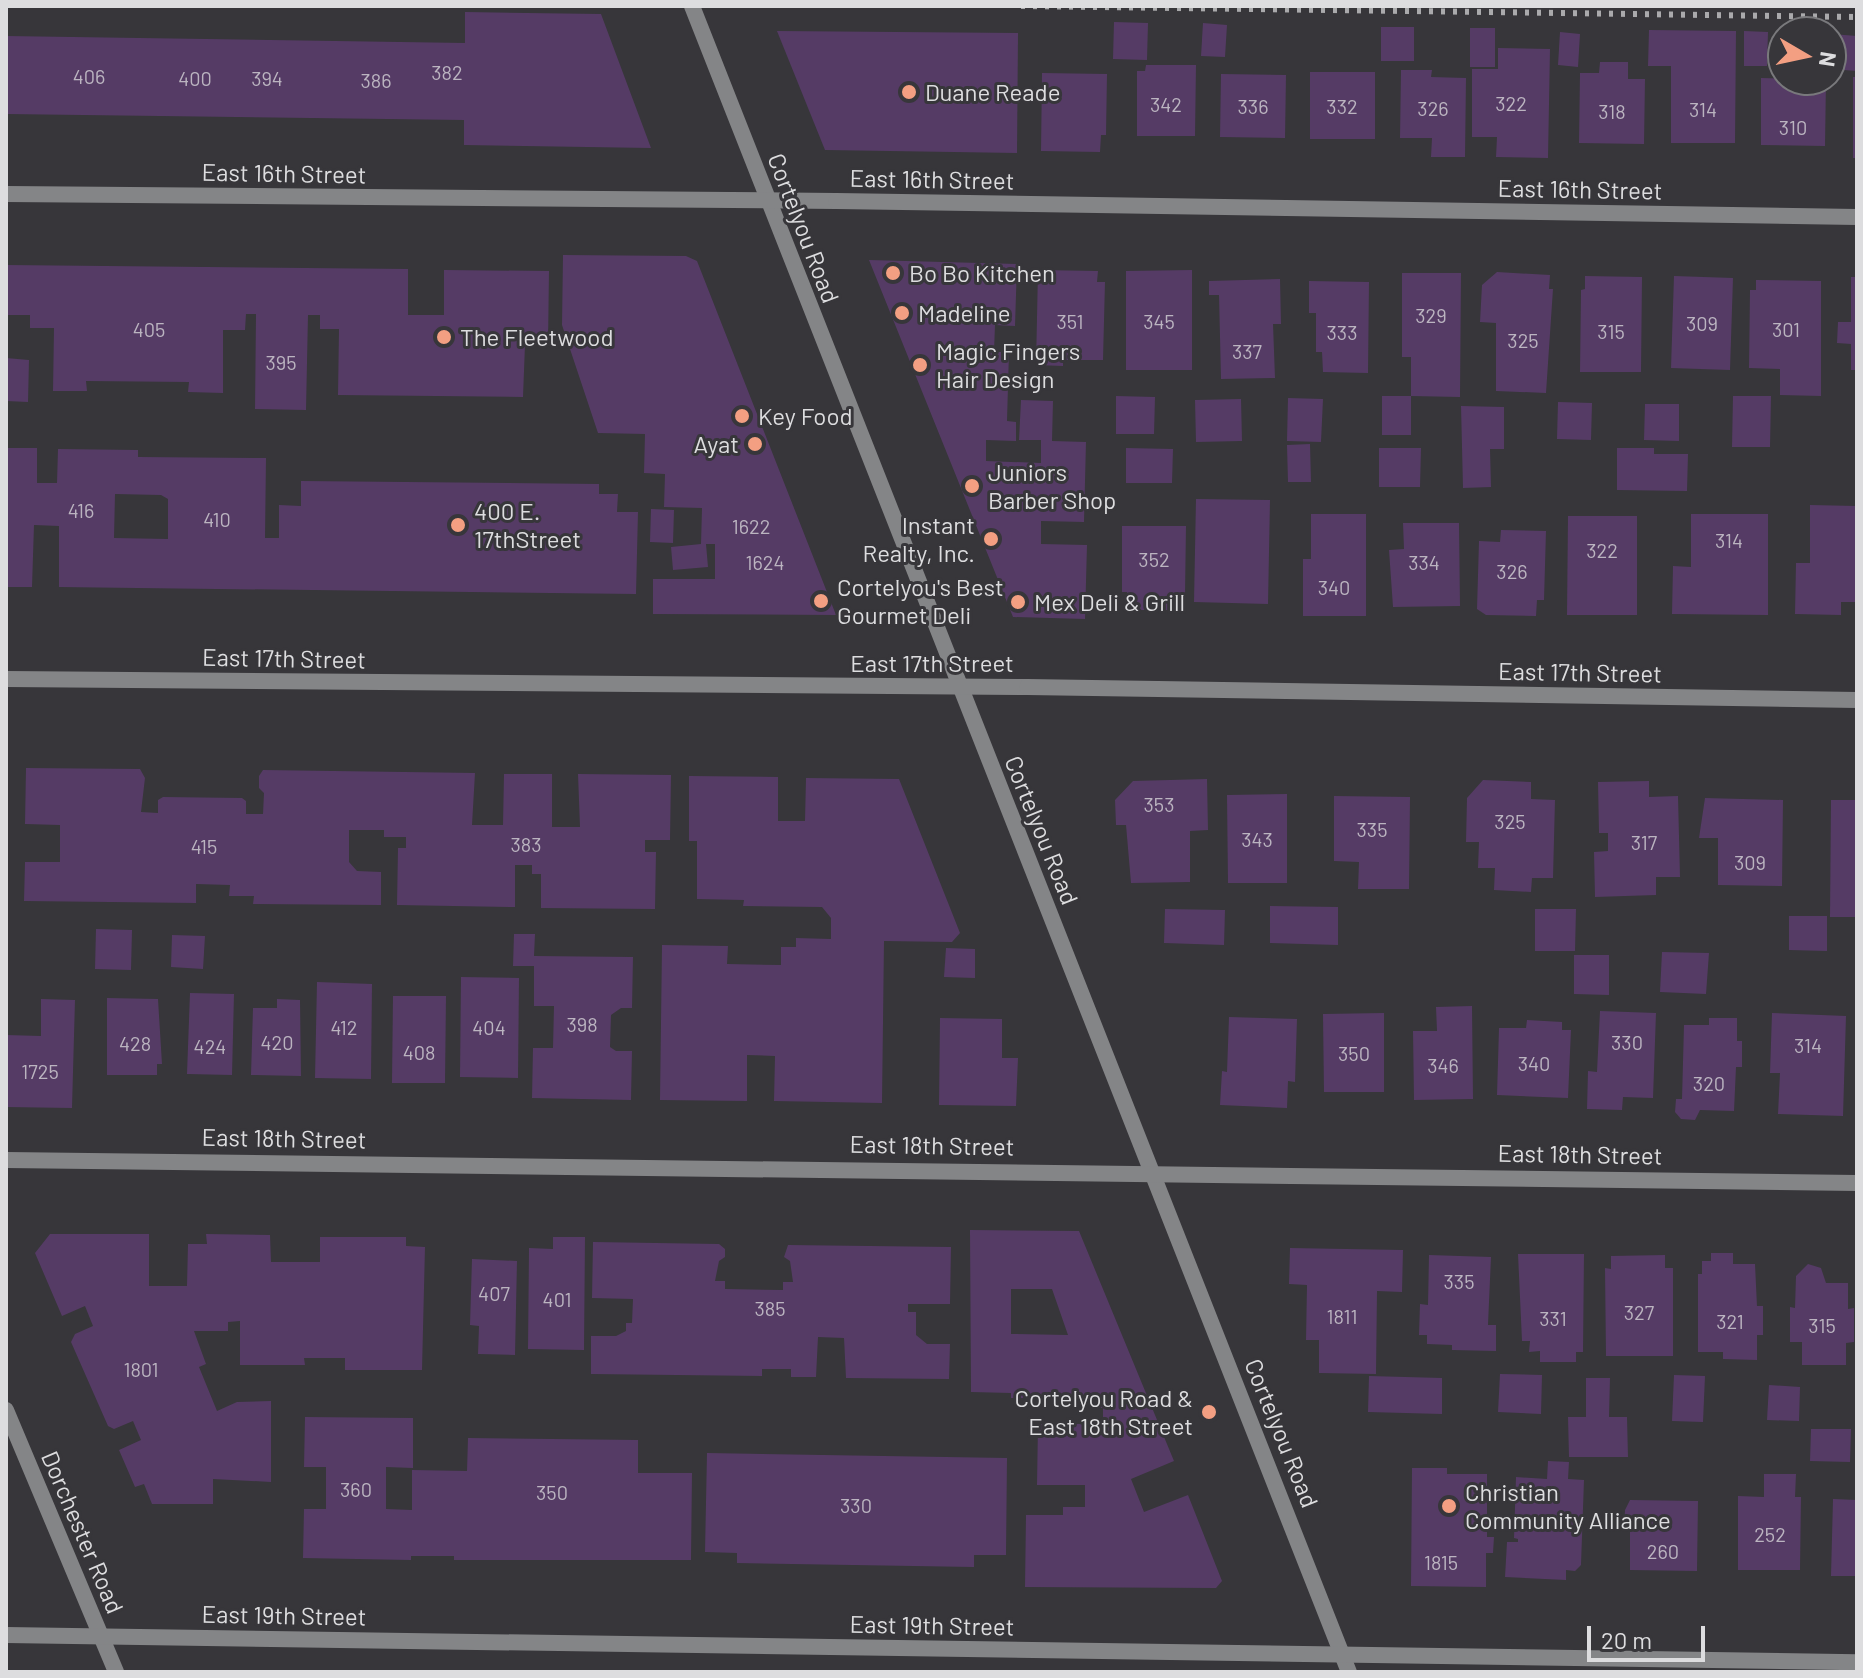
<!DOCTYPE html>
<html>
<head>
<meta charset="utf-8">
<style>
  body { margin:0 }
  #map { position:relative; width:1863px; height:1678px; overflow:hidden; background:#37363a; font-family:Barlow,sans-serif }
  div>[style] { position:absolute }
  .building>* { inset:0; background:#553b65 }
  .street>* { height:16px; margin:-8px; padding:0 8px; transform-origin:8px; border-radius:8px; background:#848587 }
  .rail>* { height:6px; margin-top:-3px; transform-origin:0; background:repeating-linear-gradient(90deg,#aaaaac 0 4px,transparent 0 12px) }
  .dots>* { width:22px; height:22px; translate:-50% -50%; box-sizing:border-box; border:4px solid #37363a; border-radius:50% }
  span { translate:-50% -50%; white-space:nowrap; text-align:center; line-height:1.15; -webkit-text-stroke:6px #37363a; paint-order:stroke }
  .number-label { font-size:20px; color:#bbb4c0 }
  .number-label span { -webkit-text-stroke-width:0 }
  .poi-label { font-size:24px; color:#dddddf }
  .left { translate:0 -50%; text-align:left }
  .right { translate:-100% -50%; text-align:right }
  .street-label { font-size:24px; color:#dddddf }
  .frame { position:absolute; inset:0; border:8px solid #dddddf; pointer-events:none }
  .north { position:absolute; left:1767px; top:16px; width:80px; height:80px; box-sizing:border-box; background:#37363a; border:2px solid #79797c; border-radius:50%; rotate:99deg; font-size:22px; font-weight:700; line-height:32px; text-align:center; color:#dddddf }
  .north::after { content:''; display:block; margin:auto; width:28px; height:36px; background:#f39f82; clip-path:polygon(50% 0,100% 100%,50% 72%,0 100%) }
  .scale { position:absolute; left:1587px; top:1626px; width:118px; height:36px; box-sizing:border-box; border:4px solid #dddddf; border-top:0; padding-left:10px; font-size:24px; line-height:28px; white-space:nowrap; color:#dddddf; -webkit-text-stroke:6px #37363a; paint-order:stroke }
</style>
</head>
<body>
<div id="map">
  <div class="building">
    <i style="clip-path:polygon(465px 12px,601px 14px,651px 148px,464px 145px,464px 120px,6px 114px,6px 36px,465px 43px)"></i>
    <i style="clip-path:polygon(1114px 22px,1148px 23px,1147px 60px,1113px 59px)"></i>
    <i style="clip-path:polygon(1203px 23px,1227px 25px,1225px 57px,1201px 56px)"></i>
    <i style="clip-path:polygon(1381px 27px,1414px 27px,1414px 61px,1381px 61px)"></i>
    <i style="clip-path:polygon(1470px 28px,1495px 28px,1495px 67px,1470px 67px)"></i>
    <i style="clip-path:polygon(1649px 30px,1736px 31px,1735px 143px,1671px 143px,1671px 66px,1648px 66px)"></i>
    <i style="clip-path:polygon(777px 31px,1018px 33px,1017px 153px,825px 150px)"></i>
    <i style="clip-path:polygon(1744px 31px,1768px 32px,1767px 66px,1744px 66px)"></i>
    <i style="clip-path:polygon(1560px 32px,1580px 34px,1578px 67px,1558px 65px)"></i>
    <i style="clip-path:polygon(1832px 34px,1857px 36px,1857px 71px,1831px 69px)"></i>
    <i style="clip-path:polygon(1498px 48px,1550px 49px,1548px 158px,1496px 157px,1497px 137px,1472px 137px,1472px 69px,1498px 69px)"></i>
    <i style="clip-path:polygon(1600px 62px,1628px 62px,1628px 79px,1645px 79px,1644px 144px,1579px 143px,1580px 73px,1599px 73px)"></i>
    <i style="clip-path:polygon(1146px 65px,1196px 65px,1195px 136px,1137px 136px,1137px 71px,1145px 71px)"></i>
    <i style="clip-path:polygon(1401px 70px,1432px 70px,1431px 77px,1466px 78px,1465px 157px,1431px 157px,1432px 138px,1400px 138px)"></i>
    <i style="clip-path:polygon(1310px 72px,1375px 72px,1375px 139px,1310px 139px)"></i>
    <i style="clip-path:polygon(1042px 73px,1107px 74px,1106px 135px,1101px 135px,1100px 152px,1041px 151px)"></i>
    <i style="clip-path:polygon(1221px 74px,1286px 75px,1285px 138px,1220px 137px)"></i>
    <i style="clip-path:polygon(1853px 77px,1857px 77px,1857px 158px,1853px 158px)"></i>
    <i style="clip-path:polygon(1761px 78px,1826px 80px,1825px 146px,1761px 145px)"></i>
    <i style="clip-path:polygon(563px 255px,686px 256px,697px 261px,836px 615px,653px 614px,653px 579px,715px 579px,715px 544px,706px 544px,708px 567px,673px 570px,671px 547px,701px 544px,702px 508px,664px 507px,665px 474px,644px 473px,645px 434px,598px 433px,562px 325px)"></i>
    <i style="clip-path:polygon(869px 260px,1017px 264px,1015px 326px,995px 325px,994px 352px,1009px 352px,1007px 421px,1016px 422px,1016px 441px,986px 440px,986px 461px,1041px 463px,1041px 440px,1019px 440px,1021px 400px,1053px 401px,1052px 441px,1086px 442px,1084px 522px,1041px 521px,1041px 544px,1087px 545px,1085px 619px,1013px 617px)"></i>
    <i style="clip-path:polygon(6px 265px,408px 269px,408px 315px,444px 315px,444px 270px,549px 271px,548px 345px,525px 345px,523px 397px,338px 395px,339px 329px,320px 329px,320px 315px,308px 315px,306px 410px,255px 409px,256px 314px,246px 314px,245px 330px,223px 330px,223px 393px,188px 392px,189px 382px,86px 381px,87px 391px,53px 391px,54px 328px,30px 328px,30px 315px,6px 315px)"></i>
    <i style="clip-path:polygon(1038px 270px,1098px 271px,1097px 282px,1105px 282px,1103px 360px,1063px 360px,1063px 366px,1036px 365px)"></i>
    <i style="clip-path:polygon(1192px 270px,1192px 370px,1126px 370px,1126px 271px)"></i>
    <i style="clip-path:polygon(1497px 272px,1550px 275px,1549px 289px,1553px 289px,1546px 393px,1496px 391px,1496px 323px,1480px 322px,1482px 285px)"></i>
    <i style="clip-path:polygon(1402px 273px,1461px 273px,1460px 397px,1411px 396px,1411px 357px,1402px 357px)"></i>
    <i style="clip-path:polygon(1585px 276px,1642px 277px,1641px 372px,1580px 372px,1581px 290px,1585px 289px)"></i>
    <i style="clip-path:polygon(1674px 276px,1733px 278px,1730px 370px,1671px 368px)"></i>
    <i style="clip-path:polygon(1851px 277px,1857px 277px,1857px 370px,1851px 370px,1851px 344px,1837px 343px,1838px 322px,1851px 322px)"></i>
    <i style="clip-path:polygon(1280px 279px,1281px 324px,1273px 324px,1275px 378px,1221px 379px,1219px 295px,1209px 295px,1209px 281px)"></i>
    <i style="clip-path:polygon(1756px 280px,1821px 281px,1821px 396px,1780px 395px,1780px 369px,1749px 368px,1750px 290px,1756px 290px)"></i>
    <i style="clip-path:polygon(1309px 281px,1369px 282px,1368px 373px,1323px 372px,1322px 352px,1316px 352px,1316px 313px,1309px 313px)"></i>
    <i style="clip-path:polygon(6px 358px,29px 360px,28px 402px,6px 401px)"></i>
    <i style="clip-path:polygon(1116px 396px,1155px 397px,1154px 434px,1116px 434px)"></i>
    <i style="clip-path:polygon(1382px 396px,1411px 396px,1411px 435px,1382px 435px)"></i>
    <i style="clip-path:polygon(1733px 396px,1771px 396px,1770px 447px,1732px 447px)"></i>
    <i style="clip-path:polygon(1288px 398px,1323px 399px,1321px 442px,1287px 441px)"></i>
    <i style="clip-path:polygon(1241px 399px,1242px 441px,1196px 442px,1195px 400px)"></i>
    <i style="clip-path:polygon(1558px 402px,1592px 403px,1591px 440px,1557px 439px)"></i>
    <i style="clip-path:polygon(1645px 404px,1679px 404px,1679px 441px,1644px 440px)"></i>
    <i style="clip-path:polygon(1461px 406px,1504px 407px,1504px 449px,1490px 449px,1491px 487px,1463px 488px)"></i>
    <i style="clip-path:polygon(1310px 444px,1311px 482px,1288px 482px,1287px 445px)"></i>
    <i style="clip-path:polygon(evenodd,6px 448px,37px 448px,37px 483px,57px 483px,58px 449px,138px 450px,138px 457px,266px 458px,265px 538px,279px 538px,279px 505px,301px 506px,301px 481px,599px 484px,599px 494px,618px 494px,617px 512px,638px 512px,636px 594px,59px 587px,59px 526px,34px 525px,32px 587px,6px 587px,6px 448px,115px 494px,161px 495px,168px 499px,168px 539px,114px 538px,115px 494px)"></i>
    <i style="clip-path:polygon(1126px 448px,1173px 449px,1172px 483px,1126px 483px)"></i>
    <i style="clip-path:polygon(1379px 448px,1421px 448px,1420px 487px,1379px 487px)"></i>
    <i style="clip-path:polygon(1617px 448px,1654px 448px,1654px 454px,1688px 454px,1687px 491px,1617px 490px)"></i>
    <i style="clip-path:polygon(1196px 499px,1270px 500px,1268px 604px,1194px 602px)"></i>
    <i style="clip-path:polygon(1810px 505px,1857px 506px,1857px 602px,1841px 602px,1841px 615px,1795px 614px,1796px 563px,1810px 563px)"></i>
    <i style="clip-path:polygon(651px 509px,674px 510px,673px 543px,650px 542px)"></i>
    <i style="clip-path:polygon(1311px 514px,1366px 514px,1366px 616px,1303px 616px,1303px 559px,1311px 559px)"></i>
    <i style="clip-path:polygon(1691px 514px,1768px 514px,1768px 615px,1672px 614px,1673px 566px,1691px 567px)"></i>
    <i style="clip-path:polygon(1568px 516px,1637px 516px,1637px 615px,1567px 615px)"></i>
    <i style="clip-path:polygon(1403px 523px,1459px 523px,1460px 606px,1393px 607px,1389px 550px,1404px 549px)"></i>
    <i style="clip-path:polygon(1122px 526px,1186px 526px,1185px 595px,1181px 595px,1181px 610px,1127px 610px,1127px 592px,1122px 592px)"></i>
    <i style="clip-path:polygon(1501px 530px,1546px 531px,1544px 600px,1537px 600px,1536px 616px,1486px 615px,1477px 609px,1479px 541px,1500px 542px)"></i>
    <i style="clip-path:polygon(26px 768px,140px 769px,145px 778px,141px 812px,158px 813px,158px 800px,163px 797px,242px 798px,246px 801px,246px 814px,263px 814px,264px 793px,259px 788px,259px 776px,263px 770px,475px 773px,472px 825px,503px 825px,504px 774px,552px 774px,552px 827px,580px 827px,578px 774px,671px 775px,670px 840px,645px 840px,645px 852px,656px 852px,655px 909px,541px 908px,541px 874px,532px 874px,532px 865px,515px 865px,515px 907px,397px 905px,398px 848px,406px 848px,406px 837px,384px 837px,384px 830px,349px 830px,349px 862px,357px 871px,381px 872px,381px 905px,253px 904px,254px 896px,229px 896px,230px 885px,196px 884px,196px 903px,24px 901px,25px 862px,60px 862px,60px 825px,25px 824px)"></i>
    <i style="clip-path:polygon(689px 776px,778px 777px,778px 821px,805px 821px,806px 778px,899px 779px,960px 933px,952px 942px,884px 941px,882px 1103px,774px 1101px,775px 1056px,747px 1055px,747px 1101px,660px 1100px,662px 945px,728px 946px,727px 964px,781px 965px,781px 947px,796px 947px,796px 938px,831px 939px,831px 918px,822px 907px,743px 906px,744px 900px,697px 899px,697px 841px,689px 841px)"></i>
    <i style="clip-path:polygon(1207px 779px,1208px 830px,1190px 831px,1190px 882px,1131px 883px,1126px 825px,1116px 825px,1115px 800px,1133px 781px)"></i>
    <i style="clip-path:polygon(1483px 780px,1531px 782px,1531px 799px,1555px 800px,1553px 878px,1532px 878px,1531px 892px,1494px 890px,1495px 868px,1478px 868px,1479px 842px,1466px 842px,1467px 798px)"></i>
    <i style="clip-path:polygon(1649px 781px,1649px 797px,1678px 796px,1680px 877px,1656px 877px,1656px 895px,1595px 897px,1594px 852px,1608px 851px,1608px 833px,1599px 833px,1598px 782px)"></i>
    <i style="clip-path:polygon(1287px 794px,1287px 883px,1228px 883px,1227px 795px)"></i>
    <i style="clip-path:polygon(1334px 796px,1410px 797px,1409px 889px,1358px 889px,1359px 862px,1334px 861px)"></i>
    <i style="clip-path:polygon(1705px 798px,1783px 800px,1782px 886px,1718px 885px,1718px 838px,1699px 838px)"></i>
    <i style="clip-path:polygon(1831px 800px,1857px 800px,1857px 917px,1830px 917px)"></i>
    <i style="clip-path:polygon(1270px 906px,1338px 907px,1338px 945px,1270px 943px)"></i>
    <i style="clip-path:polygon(1165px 909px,1225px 910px,1224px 945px,1164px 943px)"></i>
    <i style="clip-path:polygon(1535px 909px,1576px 909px,1575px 951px,1535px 951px)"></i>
    <i style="clip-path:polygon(1789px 916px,1827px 916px,1827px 951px,1789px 950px)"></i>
    <i style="clip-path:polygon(96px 929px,132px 930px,131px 970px,95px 969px)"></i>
    <i style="clip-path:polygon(514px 934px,535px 934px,534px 956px,633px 957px,632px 1008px,621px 1008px,611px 1015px,610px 1047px,616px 1051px,632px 1051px,631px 1100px,532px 1098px,533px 1048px,553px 1048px,554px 1006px,534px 1006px,534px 966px,513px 966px)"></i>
    <i style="clip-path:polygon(172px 935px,205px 936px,203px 969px,171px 967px)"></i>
    <i style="clip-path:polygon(946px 948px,975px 949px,975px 978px,944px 977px)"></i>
    <i style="clip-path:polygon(1662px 952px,1709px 953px,1706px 994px,1660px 992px)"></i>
    <i style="clip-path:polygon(1574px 955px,1609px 955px,1609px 995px,1574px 994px)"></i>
    <i style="clip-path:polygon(461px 977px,519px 978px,518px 1078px,460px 1077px)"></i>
    <i style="clip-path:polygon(317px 982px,372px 984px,371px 1079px,315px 1078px)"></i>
    <i style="clip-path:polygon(190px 993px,234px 994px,232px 1075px,187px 1074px)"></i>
    <i style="clip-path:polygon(393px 996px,446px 996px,445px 1083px,392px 1083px)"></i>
    <i style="clip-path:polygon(107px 998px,158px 999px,162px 1064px,157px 1064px,157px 1075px,107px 1075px)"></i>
    <i style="clip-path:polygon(41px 999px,75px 1000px,72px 1108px,6px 1107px,6px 1035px,41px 1036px)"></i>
    <i style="clip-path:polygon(277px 999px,300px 1000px,301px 1076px,251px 1075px,253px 1008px,277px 1008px)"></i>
    <i style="clip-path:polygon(1472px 1006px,1473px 1099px,1414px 1100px,1413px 1031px,1437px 1031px,1436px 1007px)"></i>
    <i style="clip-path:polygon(1600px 1011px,1656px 1013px,1653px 1098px,1623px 1097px,1622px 1110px,1587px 1109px,1588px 1071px,1597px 1072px)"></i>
    <i style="clip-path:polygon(1384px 1013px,1384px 1092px,1324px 1092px,1323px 1014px)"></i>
    <i style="clip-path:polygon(1772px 1013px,1846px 1016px,1843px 1116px,1778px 1114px,1780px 1073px,1770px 1073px)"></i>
    <i style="clip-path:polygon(1229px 1017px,1297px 1019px,1295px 1082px,1288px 1081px,1287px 1108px,1220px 1105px,1222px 1071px,1227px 1072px)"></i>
    <i style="clip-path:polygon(940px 1018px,1002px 1019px,1002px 1058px,1018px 1058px,1016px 1106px,939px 1105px)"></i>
    <i style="clip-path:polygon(1709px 1018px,1737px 1018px,1737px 1041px,1742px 1041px,1742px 1067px,1736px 1067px,1734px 1111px,1700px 1110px,1695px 1120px,1681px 1119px,1675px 1112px,1676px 1099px,1682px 1099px,1684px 1025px,1709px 1025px)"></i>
    <i style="clip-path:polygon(1527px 1020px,1562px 1022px,1562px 1030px,1571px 1030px,1568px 1098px,1497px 1095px,1499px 1028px,1526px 1028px)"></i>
    <i style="clip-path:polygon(evenodd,970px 1230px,1079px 1231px,1174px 1461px,1131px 1479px,1144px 1512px,1188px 1495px,1222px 1581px,1216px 1588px,1025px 1587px,1026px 1515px,1063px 1515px,1063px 1507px,1085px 1507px,1085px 1485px,1037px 1485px,1038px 1424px,1093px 1424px,1093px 1420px,1103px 1420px,1103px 1408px,1096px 1408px,1096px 1399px,1011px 1398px,1011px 1393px,971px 1392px,970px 1230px,1011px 1289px,1052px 1289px,1068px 1335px,1011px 1334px,1011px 1289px)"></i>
    <i style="clip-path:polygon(50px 1234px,149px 1234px,149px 1286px,187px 1286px,188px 1244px,207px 1244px,206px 1234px,270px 1235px,271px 1262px,320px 1262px,320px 1237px,406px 1237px,406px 1246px,425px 1247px,422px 1370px,345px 1370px,345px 1358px,304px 1358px,305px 1365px,240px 1365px,240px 1321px,228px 1322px,228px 1331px,194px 1331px,206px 1364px,199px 1367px,217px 1411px,237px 1402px,271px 1401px,271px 1482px,213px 1479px,213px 1504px,152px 1504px,144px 1484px,135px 1487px,119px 1450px,141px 1440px,133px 1421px,114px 1429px,108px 1426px,71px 1342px,75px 1334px,93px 1326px,85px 1306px,62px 1316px,35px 1253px)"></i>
    <i style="clip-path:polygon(553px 1237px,585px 1237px,584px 1350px,528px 1349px,529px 1248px,553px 1249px)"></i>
    <i style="clip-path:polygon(593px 1242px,719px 1244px,725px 1249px,725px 1257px,719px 1261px,715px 1281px,725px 1281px,725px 1289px,783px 1290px,783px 1282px,793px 1282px,790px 1261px,784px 1257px,788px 1245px,951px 1247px,950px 1304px,908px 1304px,908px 1312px,916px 1312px,916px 1335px,927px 1344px,950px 1344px,949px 1379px,846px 1378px,844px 1338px,818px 1337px,816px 1377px,791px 1377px,791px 1369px,762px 1369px,762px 1376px,591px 1374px,591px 1336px,616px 1336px,626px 1331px,626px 1323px,632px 1323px,633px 1299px,592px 1298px)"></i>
    <i style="clip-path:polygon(1290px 1248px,1403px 1250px,1402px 1292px,1377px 1291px,1376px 1374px,1319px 1373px,1319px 1340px,1306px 1340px,1307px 1285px,1289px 1284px)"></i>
    <i style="clip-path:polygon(1711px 1253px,1733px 1253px,1733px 1264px,1755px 1264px,1757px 1306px,1763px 1306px,1763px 1335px,1757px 1335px,1757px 1360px,1723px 1359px,1723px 1352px,1698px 1352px,1698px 1274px,1702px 1274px,1702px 1261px,1711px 1261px)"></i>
    <i style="clip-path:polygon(1518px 1254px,1584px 1254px,1583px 1352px,1576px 1352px,1576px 1362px,1540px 1362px,1540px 1351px,1529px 1352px,1530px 1341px,1522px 1341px)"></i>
    <i style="clip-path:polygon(1429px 1255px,1491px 1257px,1488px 1325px,1496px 1325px,1496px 1351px,1452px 1350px,1452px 1345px,1427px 1344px,1427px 1335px,1419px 1335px,1420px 1304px,1428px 1305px)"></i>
    <i style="clip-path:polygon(1665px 1255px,1665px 1268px,1673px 1268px,1673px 1356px,1606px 1356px,1605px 1268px,1611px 1269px,1611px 1256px)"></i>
    <i style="clip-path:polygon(472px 1259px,517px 1261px,515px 1355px,478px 1354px,479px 1326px,470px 1325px)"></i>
    <i style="clip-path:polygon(1808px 1264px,1821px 1268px,1826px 1283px,1848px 1283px,1848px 1309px,1854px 1308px,1854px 1342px,1846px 1343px,1846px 1365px,1802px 1365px,1802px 1342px,1790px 1342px,1790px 1307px,1795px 1308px,1796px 1276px)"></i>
    <i style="clip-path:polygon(1500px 1374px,1542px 1375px,1541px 1414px,1498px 1412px)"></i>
    <i style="clip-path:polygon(1674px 1375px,1705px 1376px,1703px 1422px,1672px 1421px)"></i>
    <i style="clip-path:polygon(1369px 1376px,1442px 1378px,1442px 1414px,1368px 1412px)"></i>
    <i style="clip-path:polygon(1586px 1378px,1610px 1378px,1609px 1417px,1627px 1417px,1628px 1457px,1569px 1457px,1568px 1417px,1586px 1417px)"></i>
    <i style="clip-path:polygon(1769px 1385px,1800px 1387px,1799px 1421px,1767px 1420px)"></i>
    <i style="clip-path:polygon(305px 1417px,413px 1418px,413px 1468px,386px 1467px,386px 1509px,412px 1510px,412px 1470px,467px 1471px,468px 1438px,638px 1440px,638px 1473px,692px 1473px,691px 1560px,454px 1560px,454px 1556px,411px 1556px,411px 1560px,303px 1558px,304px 1509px,326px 1509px,326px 1467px,304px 1467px)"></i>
    <i style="clip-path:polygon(1811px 1429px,1851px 1429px,1850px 1462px,1810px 1461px)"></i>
    <i style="clip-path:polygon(707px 1453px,1007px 1458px,1006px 1555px,974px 1555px,974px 1567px,737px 1563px,737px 1553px,705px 1552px)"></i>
    <i style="clip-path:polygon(1548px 1461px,1569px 1462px,1568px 1479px,1584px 1480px,1581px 1565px,1575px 1571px,1566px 1570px,1566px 1580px,1505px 1577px,1507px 1542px,1518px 1542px,1518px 1539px,1514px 1538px,1516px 1477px,1547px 1479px)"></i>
    <i style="clip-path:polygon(1412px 1468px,1447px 1468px,1447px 1474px,1487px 1474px,1487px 1537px,1494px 1537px,1493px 1553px,1486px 1553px,1486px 1587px,1411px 1586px)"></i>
    <i style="clip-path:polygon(1764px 1474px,1796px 1474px,1795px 1497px,1801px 1497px,1800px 1570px,1738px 1570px,1738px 1496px,1764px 1497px)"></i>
    <i style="clip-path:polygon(1833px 1499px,1857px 1500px,1857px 1576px,1831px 1576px)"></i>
    <i style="clip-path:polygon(1630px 1500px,1698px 1501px,1697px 1571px,1630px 1570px,1630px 1532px,1624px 1528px,1625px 1510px)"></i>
  </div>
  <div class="street">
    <i style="left:692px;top:6px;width:1791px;rotate:68.48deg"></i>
    <i style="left:6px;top:194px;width:830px;rotate:0.48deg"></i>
    <i style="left:836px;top:201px;width:1021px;rotate:0.9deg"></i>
    <i style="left:6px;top:679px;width:1021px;rotate:0.45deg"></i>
    <i style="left:1027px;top:687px;width:830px;rotate:0.9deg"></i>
    <i style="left:6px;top:1160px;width:1851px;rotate:0.71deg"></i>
    <i style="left:6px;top:1410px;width:284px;rotate:67.2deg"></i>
    <i style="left:6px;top:1635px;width:1851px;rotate:0.84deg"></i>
  </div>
  <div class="rail">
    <i style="left:1021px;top:6px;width:836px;rotate:0.75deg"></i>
  </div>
  <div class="dots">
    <i style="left:909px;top:92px;background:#f39f82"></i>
    <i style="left:893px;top:273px;background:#f39f82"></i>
    <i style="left:902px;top:313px;background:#f39f82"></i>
    <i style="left:444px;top:337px;background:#f39f82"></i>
    <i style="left:920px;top:365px;background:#f39f82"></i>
    <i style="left:742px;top:416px;background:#f39f82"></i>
    <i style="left:755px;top:444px;background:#f39f82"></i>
    <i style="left:972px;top:486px;background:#f39f82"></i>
    <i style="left:458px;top:525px;background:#f39f82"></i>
    <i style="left:991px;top:539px;background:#f39f82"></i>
    <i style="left:821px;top:601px;background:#f39f82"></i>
    <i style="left:1018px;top:602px;background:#f39f82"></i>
    <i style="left:1209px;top:1412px;background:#f39f82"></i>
    <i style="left:1449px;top:1506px;background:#f39f82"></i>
  </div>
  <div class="number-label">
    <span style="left:447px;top:72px">382</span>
    <span style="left:89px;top:76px">406</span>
    <span style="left:195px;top:78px">400</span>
    <span style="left:267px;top:78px">394</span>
    <span style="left:376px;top:80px">386</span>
    <span style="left:1511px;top:103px">322</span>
    <span style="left:1166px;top:104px">342</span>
    <span style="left:1253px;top:106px">336</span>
    <span style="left:1342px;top:106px">332</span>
    <span style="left:1433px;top:108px">326</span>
    <span style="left:1703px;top:109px">314</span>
    <span style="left:1612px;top:111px">318</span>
    <span style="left:1793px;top:127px">310</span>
    <span style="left:1431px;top:315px">329</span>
    <span style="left:1070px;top:321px">351</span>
    <span style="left:1159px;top:321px">345</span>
    <span style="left:1702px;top:323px">309</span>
    <span style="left:149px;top:329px">405</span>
    <span style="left:1786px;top:329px">301</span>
    <span style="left:1611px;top:331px">315</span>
    <span style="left:1342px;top:332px">333</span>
    <span style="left:1523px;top:340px">325</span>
    <span style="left:1247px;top:351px">337</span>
    <span style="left:281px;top:362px">395</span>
    <span style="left:81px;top:510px">416</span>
    <span style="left:217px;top:519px">410</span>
    <span style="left:751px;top:526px">1622</span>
    <span style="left:1729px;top:540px">314</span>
    <span style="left:1602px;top:550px">322</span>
    <span style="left:1154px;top:559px">352</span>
    <span style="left:765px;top:562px">1624</span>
    <span style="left:1424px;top:562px">334</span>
    <span style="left:1512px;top:571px">326</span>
    <span style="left:1334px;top:587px">340</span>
    <span style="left:1159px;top:804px">353</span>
    <span style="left:1510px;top:821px">325</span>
    <span style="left:1372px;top:829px">335</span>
    <span style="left:1257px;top:839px">343</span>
    <span style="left:1644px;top:842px">317</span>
    <span style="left:526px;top:844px">383</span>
    <span style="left:204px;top:846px">415</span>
    <span style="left:1750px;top:862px">309</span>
    <span style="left:582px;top:1024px">398</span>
    <span style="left:344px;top:1027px">412</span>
    <span style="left:489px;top:1027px">404</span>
    <span style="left:277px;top:1042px">420</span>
    <span style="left:1627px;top:1042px">330</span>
    <span style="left:135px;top:1043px">428</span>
    <span style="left:1808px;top:1045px">314</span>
    <span style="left:210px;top:1046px">424</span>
    <span style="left:419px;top:1052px">408</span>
    <span style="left:1354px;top:1053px">350</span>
    <span style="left:1534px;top:1063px">340</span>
    <span style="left:1443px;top:1065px">346</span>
    <span style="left:40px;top:1071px">1725</span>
    <span style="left:1709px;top:1083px">320</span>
    <span style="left:1459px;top:1281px">335</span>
    <span style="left:494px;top:1293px">407</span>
    <span style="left:557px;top:1299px">401</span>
    <span style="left:770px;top:1308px">385</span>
    <span style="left:1639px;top:1312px">327</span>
    <span style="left:1342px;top:1316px">1811</span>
    <span style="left:1553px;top:1318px">331</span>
    <span style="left:1730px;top:1321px">321</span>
    <span style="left:1822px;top:1325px">315</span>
    <span style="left:141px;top:1369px">1801</span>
    <span style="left:356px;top:1489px">360</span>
    <span style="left:552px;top:1492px">350</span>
    <span style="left:856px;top:1505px">330</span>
    <span style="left:1770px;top:1534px">252</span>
    <span style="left:1663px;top:1551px">260</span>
    <span style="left:1441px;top:1562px">1815</span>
  </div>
  <div class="poi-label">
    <span class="left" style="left:925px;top:92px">Duane Reade</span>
    <span class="left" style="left:909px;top:273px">Bo Bo Kitchen</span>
    <span class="left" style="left:918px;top:313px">Madeline</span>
    <span class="left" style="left:460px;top:337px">The Fleetwood</span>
    <span class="left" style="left:936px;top:365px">Magic Fingers<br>Hair Design</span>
    <span class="left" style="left:758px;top:416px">Key Food</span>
    <span class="right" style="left:739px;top:444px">Ayat</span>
    <span class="left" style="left:988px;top:486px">Juniors<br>Barber Shop</span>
    <span class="left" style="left:474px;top:525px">400 E.<br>17thStreet</span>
    <span class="right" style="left:975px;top:539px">Instant<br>Realty, Inc.</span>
    <span class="left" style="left:837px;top:601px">Cortelyou's Best<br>Gourmet Deli</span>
    <span class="left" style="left:1034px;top:602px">Mex Deli &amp; Grill</span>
    <span class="right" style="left:1193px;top:1412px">Cortelyou Road &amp;<br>East 18th Street</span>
    <span class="left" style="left:1465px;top:1506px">Christian<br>Community Alliance</span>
  </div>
  <div class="street-label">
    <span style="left:284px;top:173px;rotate:1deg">East 16th Street</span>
    <span style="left:932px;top:179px;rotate:1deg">East 16th Street</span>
    <span style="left:1580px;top:189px;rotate:1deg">East 16th Street</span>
    <span style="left:804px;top:228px;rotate:69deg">Cortelyou Road</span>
    <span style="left:284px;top:658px;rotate:1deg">East 17th Street</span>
    <span style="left:932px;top:663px">East 17th Street</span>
    <span style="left:1580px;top:672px;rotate:1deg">East 17th Street</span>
    <span style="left:1042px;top:830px;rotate:68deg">Cortelyou Road</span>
    <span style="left:284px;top:1138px;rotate:1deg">East 18th Street</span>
    <span style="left:932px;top:1145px;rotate:1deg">East 18th Street</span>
    <span style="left:1580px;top:1154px;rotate:1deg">East 18th Street</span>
    <span style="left:1282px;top:1433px;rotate:68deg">Cortelyou Road</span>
    <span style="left:83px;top:1532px;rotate:67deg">Dorchester Road</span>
    <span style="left:284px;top:1615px;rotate:1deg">East 19th Street</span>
    <span style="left:932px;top:1625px;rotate:1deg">East 19th Street</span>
  </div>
  <div class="frame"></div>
  <div class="north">N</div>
  <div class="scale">20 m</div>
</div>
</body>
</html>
